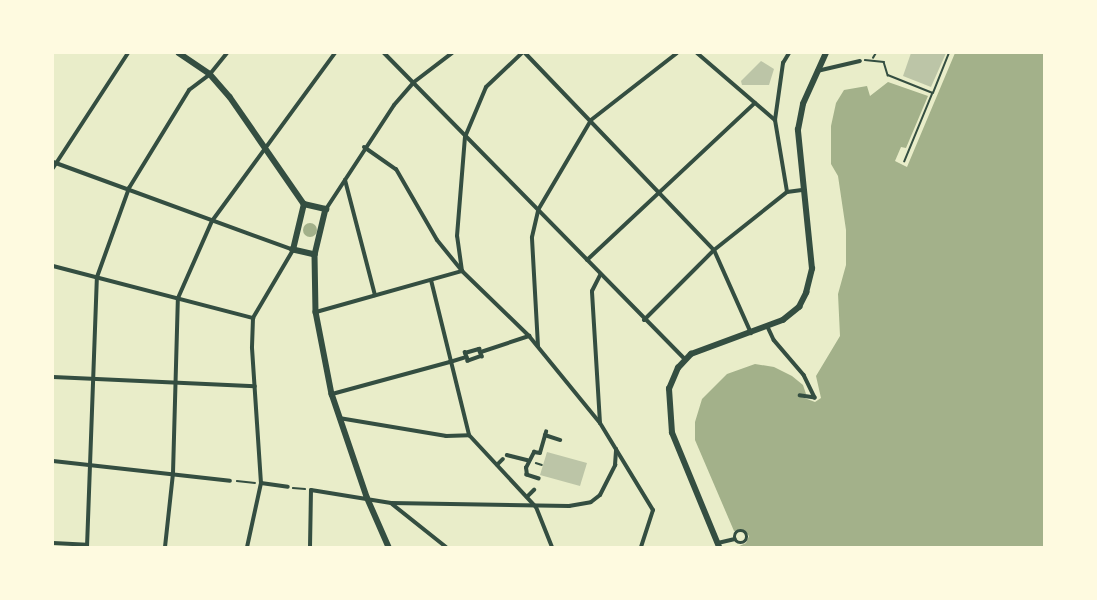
<!DOCTYPE html>
<html>
<head>
<meta charset="utf-8">
<style>
  body { margin:0 }
  #map { position:relative; width:1097px; height:600px; overflow:hidden; background:#e9edc9; font-family:Montserrat,sans-serif }
  div>[style] { position:absolute }
  .water>* { inset:0; background:#a3b18a }
  .round { border-radius:50% }
  .building>* { inset:0; background:#bcc5a7 }
  .path>* { height:1.5px; margin:-0.75px; padding:0 0.75px; transform-origin:0.75px; border-radius:0.75px; background:#344e41 }
  .pedestrian>* { height:3.5px; margin:-1.75px; padding:0 1.75px; transform-origin:1.75px; border-radius:1.75px; background:#344e41 }
  .pedestrian>.ring { margin:-1.75px; padding:0; box-sizing:content-box; background:none; border:3.5px solid #344e41; border-radius:50% }
  .minor>* { height:4px; margin:-2px; padding:0 2px; transform-origin:2px; border-radius:2px; background:#344e41 }
  .tertiary>* { height:5.5px; margin:-2.75px; padding:0 2.75px; transform-origin:2.75px; border-radius:2.75px; background:#344e41 }
  span { translate:-50% -50%; white-space:nowrap; text-align:center; line-height:1.15; -webkit-text-stroke:4px #fefae0; paint-order:stroke }
  .frame { position:absolute; inset:0; border:54px solid #fefae0; pointer-events:none }
</style>
</head>
<body>
<div id="map">
  <div class="water">
    <i style="clip-path:polygon(955px 53px,1044px 53px,1044px 547px,737px 547px,746px 543px,749px 536px,743px 530px,734px 531px,695px 440px,695px 422px,702px 399px,727px 374px,755px 364px,774px 367px,792px 376px,803px 385px,806px 394px,799px 396px,815px 402px,821px 398px,816px 376px,840px 336px,838px 294px,846px 265px,846px 230px,838px 176px,831px 164px,831px 126px,836px 103px,844px 90px,867px 86px,870px 96px,888px 82px,928px 96px,906px 148px,901px 147px,895px 161px,907px 167px)"></i>
    <i class="round" style="left:303px;top:223px;width:14px;height:14px"></i>
  </div>
  <div class="building">
    <i style="clip-path:polygon(911px 53px,946px 53px,931px 87px,903px 76px)"></i>
    <i style="clip-path:polygon(761px 61px,774px 69px,769px 85px,742px 85px,741px 81px)"></i>
    <i style="clip-path:polygon(547px 452px,587px 463px,580px 486px,540px 475px)"></i>
  </div>
  <div class="path">
    <i style="left:873px;top:58px;width:6px;rotate:-59deg"></i>
    <i style="left:865px;top:60px;width:19px;rotate:6deg"></i>
    <i style="left:884px;top:62px;width:14px;rotate:73deg"></i>
    <i style="left:888px;top:75px;width:48px;rotate:21.8deg"></i>
    <i style="left:933px;top:93px;width:74px;rotate:112.4deg"></i>
    <i style="left:933px;top:93px;width:43px;rotate:-68.2deg"></i>
    <i style="left:536px;top:463px;width:6px;rotate:18deg"></i>
    <i style="left:237px;top:481px;width:18px;rotate:6deg"></i>
    <i style="left:293px;top:488px;width:12px;rotate:5deg"></i>
  </div>
  <div class="pedestrian">
    <i style="left:768px;top:327px;width:14px;rotate:65deg"></i>
    <i style="left:774px;top:340px;width:46px;rotate:49.4deg"></i>
    <i style="left:804px;top:375px;width:25px;rotate:64deg"></i>
    <i style="left:815px;top:398px;width:15px;rotate:-172deg"></i>
    <i style="left:479px;top:349px;width:8px;rotate:67deg"></i>
    <i style="left:482px;top:356px;width:15px;rotate:160deg"></i>
    <i style="left:468px;top:361px;width:9px;rotate:-111deg"></i>
    <i style="left:465px;top:353px;width:15px;rotate:-16deg"></i>
    <i style="left:481px;top:352px;width:51px;rotate:-18.4deg"></i>
    <i style="left:450px;top:362px;width:17px;rotate:-17deg"></i>
    <i style="left:545px;top:435px;width:16px;rotate:18deg"></i>
    <i style="left:507px;top:455px;width:21px;rotate:14deg"></i>
    <i style="left:497px;top:465px;width:8px;rotate:-45deg"></i>
    <i style="left:539px;top:479px;width:13px;rotate:-162deg"></i>
    <i style="left:527px;top:475px;width:7px;rotate:-98deg"></i>
    <i style="left:526px;top:468px;width:18px;rotate:-63deg"></i>
    <i style="left:534px;top:452px;width:6px;rotate:9deg"></i>
    <i style="left:540px;top:453px;width:22px;rotate:-74deg"></i>
    <i style="left:527px;top:497px;width:10px;rotate:-45deg"></i>
    <i class="ring" style="left:735px;top:531px;width:8.5px;height:8.5px"></i>
    <i style="left:718px;top:543px;width:17px;rotate:-13deg"></i>
  </div>
  <div class="minor">
    <i style="left:384px;top:53px;width:429px;rotate:45.5deg"></i>
    <i style="left:525px;top:53px;width:273px;rotate:46.2deg"></i>
    <i style="left:714px;top:250px;width:91px;rotate:66deg"></i>
    <i style="left:697px;top:53px;width:103px;rotate:40.7deg"></i>
    <i style="left:775px;top:120px;width:73px;rotate:80.5deg"></i>
    <i style="left:817px;top:71px;width:44px;rotate:-13.1deg"></i>
    <i style="left:775px;top:120px;width:58px;rotate:-82deg"></i>
    <i style="left:783px;top:63px;width:12px;rotate:-59deg"></i>
    <i style="left:364px;top:147px;width:39px;rotate:35deg"></i>
    <i style="left:396px;top:169px;width:82px;rotate:60deg"></i>
    <i style="left:437px;top:240px;width:40px;rotate:51deg"></i>
    <i style="left:462px;top:271px;width:93px;rotate:44.1deg"></i>
    <i style="left:529px;top:336px;width:112px;rotate:50.8deg"></i>
    <i style="left:600px;top:423px;width:102px;rotate:58.7deg"></i>
    <i style="left:653px;top:510px;width:39px;rotate:108deg"></i>
    <i style="left:53px;top:162px;width:256px;rotate:20.1deg"></i>
    <i style="left:293px;top:250px;width:79px;rotate:120.5deg"></i>
    <i style="left:253px;top:318px;width:30px;rotate:92deg"></i>
    <i style="left:252px;top:348px;width:135px;rotate:86.2deg"></i>
    <i style="left:261px;top:483px;width:66px;rotate:102.3deg"></i>
    <i style="left:53px;top:168px;width:137px;rotate:-56.9deg"></i>
    <i style="left:345px;top:180px;width:119px;rotate:75.4deg"></i>
    <i style="left:326px;top:209px;width:124px;rotate:-56.8deg"></i>
    <i style="left:394px;top:105px;width:30px;rotate:-49deg"></i>
    <i style="left:414px;top:82px;width:48px;rotate:-37.3deg"></i>
    <i style="left:587px;top:260px;width:230px;rotate:-43.1deg"></i>
    <i style="left:53px;top:266px;width:207px;rotate:14.6deg"></i>
    <i style="left:462px;top:271px;width:35px;rotate:-98deg"></i>
    <i style="left:457px;top:236px;width:99px;rotate:-85.4deg"></i>
    <i style="left:465px;top:137px;width:54px;rotate:-67.2deg"></i>
    <i style="left:486px;top:87px;width:50px;rotate:-43.4deg"></i>
    <i style="left:431px;top:280px;width:160px;rotate:76.2deg"></i>
    <i style="left:469px;top:435px;width:98px;rotate:47.1deg"></i>
    <i style="left:536px;top:507px;width:43px;rotate:68.2deg"></i>
    <i style="left:316px;top:312px;width:152px;rotate:-15.7deg"></i>
    <i style="left:644px;top:320px;width:99px;rotate:-45deg"></i>
    <i style="left:714px;top:250px;width:93px;rotate:-38.5deg"></i>
    <i style="left:787px;top:192px;width:15px;rotate:-8deg"></i>
    <i style="left:538px;top:346px;width:109px;rotate:-93.2deg"></i>
    <i style="left:532px;top:237px;width:28px;rotate:-77deg"></i>
    <i style="left:538px;top:210px;width:104px;rotate:-59.5deg"></i>
    <i style="left:591px;top:120px;width:109px;rotate:-37.9deg"></i>
    <i style="left:53px;top:377px;width:202px;rotate:2.6deg"></i>
    <i style="left:332px;top:394px;width:122px;rotate:-15.2deg"></i>
    <i style="left:339px;top:418px;width:109px;rotate:9.5deg"></i>
    <i style="left:446px;top:436px;width:23px;rotate:-2deg"></i>
    <i style="left:600px;top:423px;width:132px;rotate:-93.5deg"></i>
    <i style="left:592px;top:291px;width:18px;rotate:-63deg"></i>
    <i style="left:53px;top:461px;width:178px;rotate:6.4deg"></i>
    <i style="left:261px;top:483px;width:27px;rotate:8deg"></i>
    <i style="left:392px;top:504px;width:69px;rotate:38.5deg"></i>
    <i style="left:53px;top:543px;width:34px;rotate:3deg"></i>
    <i style="left:87px;top:547px;width:270px;rotate:-87.9deg"></i>
    <i style="left:97px;top:277px;width:95px;rotate:-70.2deg"></i>
    <i style="left:129px;top:188px;width:115px;rotate:-58.5deg"></i>
    <i style="left:189px;top:90px;width:26px;rotate:-37deg"></i>
    <i style="left:210px;top:74px;width:27px;rotate:-51deg"></i>
    <i style="left:165px;top:547px;width:74px;rotate:-83.8deg"></i>
    <i style="left:173px;top:473px;width:175px;rotate:-88.4deg"></i>
    <i style="left:178px;top:298px;width:84px;rotate:-66.2deg"></i>
    <i style="left:212px;top:221px;width:208px;rotate:-53.8deg"></i>
    <i style="left:310px;top:547px;width:57px;rotate:-89deg"></i>
    <i style="left:311px;top:490px;width:81px;rotate:9.2deg"></i>
    <i style="left:391px;top:503px;width:178px;rotate:1deg"></i>
    <i style="left:569px;top:506px;width:22px;rotate:-10deg"></i>
    <i style="left:591px;top:502px;width:11px;rotate:-38deg"></i>
    <i style="left:600px;top:495px;width:34px;rotate:-63deg"></i>
    <i style="left:615px;top:465px;width:16px;rotate:-86deg"></i>
  </div>
  <div class="tertiary">
    <i style="left:179px;top:53px;width:37px;rotate:34deg"></i>
    <i style="left:210px;top:74px;width:30px;rotate:49deg"></i>
    <i style="left:230px;top:97px;width:130px;rotate:55.3deg"></i>
    <i style="left:304px;top:204px;width:23px;rotate:13deg"></i>
    <i style="left:326px;top:209px;width:47px;rotate:103.4deg"></i>
    <i style="left:315px;top:255px;width:23px;rotate:-167deg"></i>
    <i style="left:293px;top:250px;width:47px;rotate:-76.6deg"></i>
    <i style="left:315px;top:255px;width:57px;rotate:89deg"></i>
    <i style="left:316px;top:312px;width:84px;rotate:79deg"></i>
    <i style="left:332px;top:394px;width:109px;rotate:71.2deg"></i>
    <i style="left:367px;top:497px;width:55px;rotate:66.3deg"></i>
    <i style="left:719px;top:547px;width:123px;rotate:-112.4deg"></i>
    <i style="left:672px;top:433px;width:44px;rotate:-93.9deg"></i>
    <i style="left:669px;top:389px;width:23px;rotate:-67deg"></i>
    <i style="left:678px;top:368px;width:19px;rotate:-47deg"></i>
    <i style="left:691px;top:354px;width:98px;rotate:-20.3deg"></i>
    <i style="left:783px;top:320px;width:21px;rotate:-39deg"></i>
    <i style="left:799px;top:307px;width:16px;rotate:-63deg"></i>
    <i style="left:806px;top:293px;width:25px;rotate:-76deg"></i>
    <i style="left:812px;top:269px;width:140px;rotate:-95.8deg"></i>
    <i style="left:798px;top:130px;width:26px;rotate:-79deg"></i>
    <i style="left:803px;top:104px;width:56px;rotate:-65.7deg"></i>
  </div>
  <div class="frame"></div>
</div>
</body>
</html>
